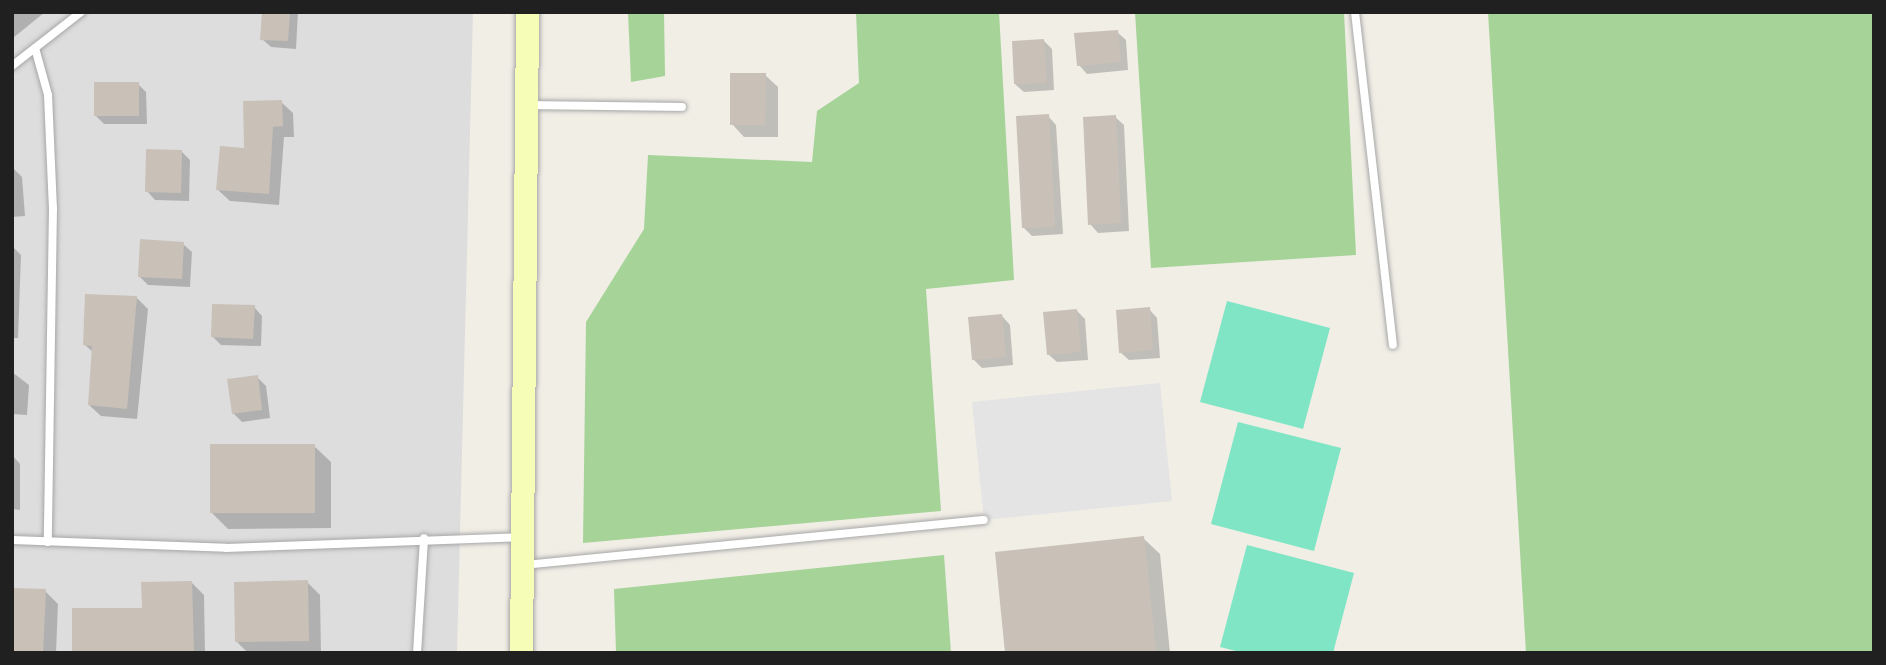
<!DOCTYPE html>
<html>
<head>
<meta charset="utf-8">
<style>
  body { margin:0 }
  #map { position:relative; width:1886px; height:665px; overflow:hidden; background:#f1eee6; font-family:Raleway,sans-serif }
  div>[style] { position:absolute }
  .residential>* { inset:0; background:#dedddd }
  .forest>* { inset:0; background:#a5d398 }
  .pitch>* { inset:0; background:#7fe5c5 }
  .parking>* { inset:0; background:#e4e4e4 }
  .shadow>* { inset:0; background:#0003 }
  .building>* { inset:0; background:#c9c1b8 }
  .roads { filter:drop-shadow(0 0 2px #a7a7a7) drop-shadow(0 0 2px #a7a7a7) }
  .lane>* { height:8px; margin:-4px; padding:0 4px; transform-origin:4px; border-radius:4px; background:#fff }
  .secondary>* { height:23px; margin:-11.5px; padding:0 11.5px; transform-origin:11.5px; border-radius:11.5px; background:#f5fdb7 }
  span { translate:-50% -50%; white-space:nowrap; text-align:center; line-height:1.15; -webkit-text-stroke:5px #fff; paint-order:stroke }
  .frame { position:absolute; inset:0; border:14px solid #202020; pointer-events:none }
</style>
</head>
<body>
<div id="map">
  <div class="residential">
    <i style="clip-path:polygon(12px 12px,473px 12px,457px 653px,12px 653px)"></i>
  </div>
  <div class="forest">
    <i style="clip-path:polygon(628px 12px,664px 12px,665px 76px,631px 82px)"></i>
    <i style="clip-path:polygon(856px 12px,999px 12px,1014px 280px,926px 289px,941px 511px,583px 543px,586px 322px,644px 229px,648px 155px,812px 162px,817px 111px,859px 83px)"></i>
    <i style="clip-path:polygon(1135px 12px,1344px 12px,1356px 255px,1151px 268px)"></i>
    <i style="clip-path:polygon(1488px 12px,1874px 12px,1874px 653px,1526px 653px)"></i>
    <i style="clip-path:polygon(944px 555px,951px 653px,616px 653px,614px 589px)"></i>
  </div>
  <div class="pitch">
    <i style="clip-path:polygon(1227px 301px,1330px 328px,1303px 429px,1200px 402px)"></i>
    <i style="clip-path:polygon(1238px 422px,1341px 448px,1314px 551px,1211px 524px)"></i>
    <i style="clip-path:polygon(1247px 545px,1354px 573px,1333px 653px,1244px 653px,1220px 647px)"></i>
  </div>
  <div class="parking">
    <i style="clip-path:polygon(1160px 383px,1172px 501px,984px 520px,972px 402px)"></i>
  </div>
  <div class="shadow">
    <i style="clip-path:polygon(12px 12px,45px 12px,13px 38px)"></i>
    <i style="clip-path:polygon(264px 12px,298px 12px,296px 49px,271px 47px,262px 39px)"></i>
    <i style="clip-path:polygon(1117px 32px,1126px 40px,1128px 70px,1087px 74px,1079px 65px)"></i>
    <i style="clip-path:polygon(1044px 41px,1052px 49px,1054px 90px,1024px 92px,1015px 84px)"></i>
    <i style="clip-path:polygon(765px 75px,778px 87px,778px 137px,744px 137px,732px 124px)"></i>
    <i style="clip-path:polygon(138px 84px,146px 92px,147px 124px,104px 124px,96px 116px)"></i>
    <i style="clip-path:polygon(281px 102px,293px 113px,294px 137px,284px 137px,279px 205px,230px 201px,218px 190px)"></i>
    <i style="clip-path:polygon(1048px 116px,1056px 125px,1063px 234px,1032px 236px,1024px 228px)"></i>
    <i style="clip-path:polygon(1115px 117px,1124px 125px,1129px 231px,1098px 233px,1090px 224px)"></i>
    <i style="clip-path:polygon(181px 151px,190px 160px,189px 201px,155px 200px,147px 191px)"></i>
    <i style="clip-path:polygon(12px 167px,22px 177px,25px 216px,12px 217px)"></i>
    <i style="clip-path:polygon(183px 244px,192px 252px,190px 287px,148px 285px,139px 276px)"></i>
    <i style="clip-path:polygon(13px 247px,21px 255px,18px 338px,12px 338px)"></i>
    <i style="clip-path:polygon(137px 298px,148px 309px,137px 419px,101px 416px,89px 405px,94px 353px,85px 345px)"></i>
    <i style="clip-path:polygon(254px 307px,262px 316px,261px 346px,221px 345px,213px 337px)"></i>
    <i style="clip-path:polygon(1149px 309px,1157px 318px,1160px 358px,1129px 360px,1120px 352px)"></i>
    <i style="clip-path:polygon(1077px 311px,1085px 319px,1088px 360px,1057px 362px,1048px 354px)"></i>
    <i style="clip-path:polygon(1002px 316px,1010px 325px,1013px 365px,982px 368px,973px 359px)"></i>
    <i style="clip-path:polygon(12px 372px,29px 385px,27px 415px,12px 414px)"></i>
    <i style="clip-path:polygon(257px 377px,266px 386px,270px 418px,242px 422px,233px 413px)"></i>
    <i style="clip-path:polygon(314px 446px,331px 462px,331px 528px,228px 529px,211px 512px)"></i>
    <i style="clip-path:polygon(12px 455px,20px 464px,20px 510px,12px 509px)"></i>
    <i style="clip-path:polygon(1143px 538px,1160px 554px,1170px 653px,1007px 653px)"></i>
    <i style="clip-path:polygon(307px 582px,320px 595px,321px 653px,248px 653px,237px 642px)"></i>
    <i style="clip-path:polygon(192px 583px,204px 595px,205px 653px,74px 653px)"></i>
    <i style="clip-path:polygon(45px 591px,58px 604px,56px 653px,12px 653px)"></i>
  </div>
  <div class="building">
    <i style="clip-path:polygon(262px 12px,290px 12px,288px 41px,260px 40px)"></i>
    <i style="clip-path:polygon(1118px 30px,1121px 62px,1077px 66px,1074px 33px)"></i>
    <i style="clip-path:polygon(1044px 39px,1047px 83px,1014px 84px,1012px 41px)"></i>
    <i style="clip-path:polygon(730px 73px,766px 73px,765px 125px,730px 125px)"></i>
    <i style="clip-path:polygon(94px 82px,139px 82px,139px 116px,94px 116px)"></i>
    <i style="clip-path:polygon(282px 100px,283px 126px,273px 127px,269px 194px,216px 190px,220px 146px,244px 148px,243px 101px)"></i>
    <i style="clip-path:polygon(1049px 114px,1055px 227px,1022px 228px,1016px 116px)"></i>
    <i style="clip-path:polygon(1116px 115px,1121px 223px,1088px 225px,1083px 117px)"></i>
    <i style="clip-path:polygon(146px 149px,182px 150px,181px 193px,145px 192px)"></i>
    <i style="clip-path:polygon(140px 239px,184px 242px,182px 279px,138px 277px)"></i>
    <i style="clip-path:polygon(85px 294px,137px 296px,127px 409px,88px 405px,92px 346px,83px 345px)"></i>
    <i style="clip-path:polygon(212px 304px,255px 305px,253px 339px,211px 337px)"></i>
    <i style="clip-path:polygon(1150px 307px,1153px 350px,1119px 353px,1116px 310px)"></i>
    <i style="clip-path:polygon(1077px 309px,1081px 352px,1047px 355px,1043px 312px)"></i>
    <i style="clip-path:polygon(1002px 314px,1006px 357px,972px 360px,968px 317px)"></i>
    <i style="clip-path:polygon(258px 375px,262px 410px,232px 414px,227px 379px)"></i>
    <i style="clip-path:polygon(210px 444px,315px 444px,315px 513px,210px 513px)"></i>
    <i style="clip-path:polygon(1144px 536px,1156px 653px,1005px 653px,995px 552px)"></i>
    <i style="clip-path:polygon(308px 580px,309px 641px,235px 642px,234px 582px)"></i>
    <i style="clip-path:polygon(192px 581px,194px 653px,72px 653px,72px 608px,142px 608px,141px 582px)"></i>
    <i style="clip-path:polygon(12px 588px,46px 589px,43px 653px,12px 653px)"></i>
  </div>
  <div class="roads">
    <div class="lane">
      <i style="left:1355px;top:12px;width:335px;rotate:83.5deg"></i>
      <i style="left:35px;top:48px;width:49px;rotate:74.5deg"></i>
      <i style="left:48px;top:95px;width:113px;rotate:87.5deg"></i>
      <i style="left:53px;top:208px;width:334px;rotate:90.9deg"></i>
      <i style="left:12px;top:66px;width:88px;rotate:-38deg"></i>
      <i style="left:529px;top:105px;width:153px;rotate:0.7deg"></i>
      <i style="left:12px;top:540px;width:214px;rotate:2.1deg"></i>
      <i style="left:226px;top:548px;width:294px;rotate:-2.1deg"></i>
      <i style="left:524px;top:565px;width:462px;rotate:-5.6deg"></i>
      <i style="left:417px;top:653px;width:115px;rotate:-86.5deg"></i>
    </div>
    <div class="secondary">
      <i style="left:521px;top:653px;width:641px;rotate:-89.46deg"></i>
    </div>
  </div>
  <div class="frame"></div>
</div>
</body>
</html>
